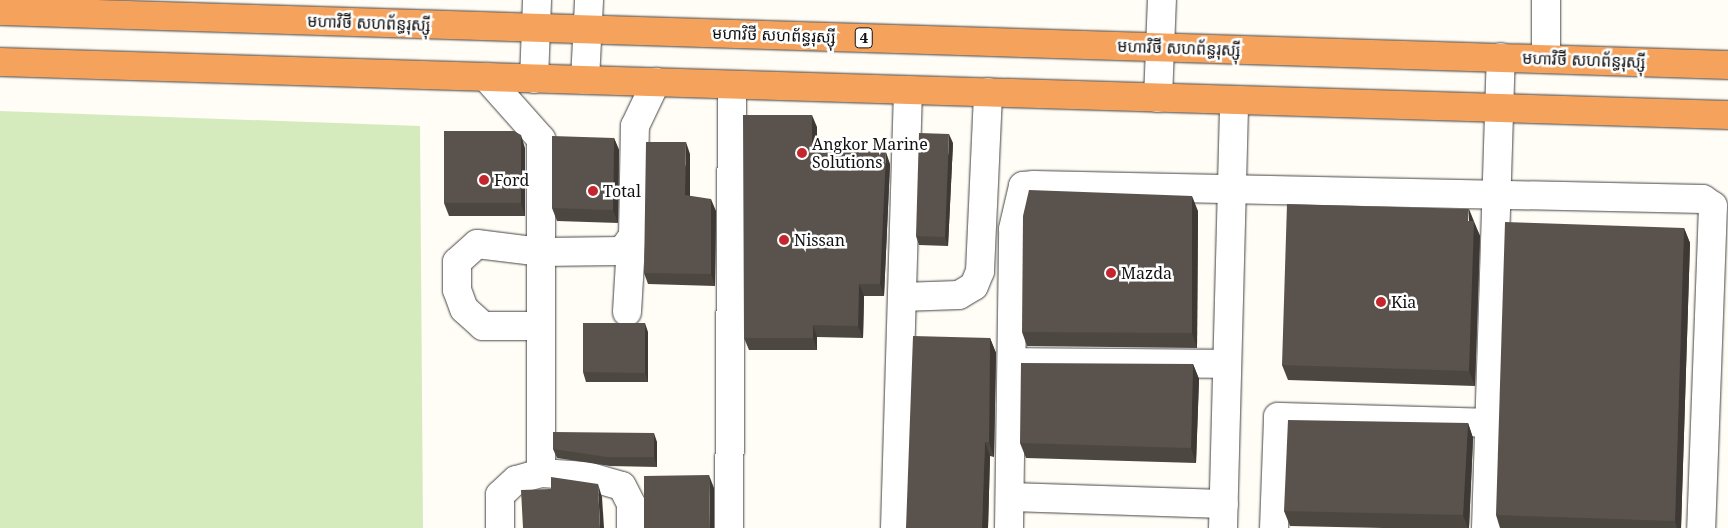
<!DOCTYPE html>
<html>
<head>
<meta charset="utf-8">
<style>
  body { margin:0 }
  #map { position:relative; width:1728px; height:528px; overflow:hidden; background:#fffdf5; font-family:"Noto Serif","Noto Sans Khmer",serif }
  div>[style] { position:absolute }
  .green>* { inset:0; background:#d5ebbd }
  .roads { filter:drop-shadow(0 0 1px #444) drop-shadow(0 0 1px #444) }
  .minor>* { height:28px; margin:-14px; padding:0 14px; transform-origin:14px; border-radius:14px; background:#fff }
  .highway>* { height:28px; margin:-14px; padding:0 14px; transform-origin:14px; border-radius:14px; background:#f5a25d }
  .wall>* { inset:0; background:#4d4742 }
  .shaded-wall>* { inset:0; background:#3f3936 }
  .building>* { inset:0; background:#5a524d }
  .dots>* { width:14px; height:14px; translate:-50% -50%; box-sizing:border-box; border:2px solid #fff; border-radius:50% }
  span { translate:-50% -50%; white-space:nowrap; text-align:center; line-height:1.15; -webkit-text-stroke:5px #fff; paint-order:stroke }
  .shield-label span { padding:1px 4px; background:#fff; border:1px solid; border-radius:4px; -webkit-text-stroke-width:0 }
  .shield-label { font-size:15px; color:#111; font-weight:700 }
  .street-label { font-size:16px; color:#111 }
  .poi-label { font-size:16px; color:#111 }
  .left { translate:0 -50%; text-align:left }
</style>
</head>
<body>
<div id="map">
  <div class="green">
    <i style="clip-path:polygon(0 111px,420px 126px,423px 528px,0 528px)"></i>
  </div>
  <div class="roads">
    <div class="minor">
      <i style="left:1546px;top:0;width:59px;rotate:90deg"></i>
      <i style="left:486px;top:77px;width:83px;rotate:48.4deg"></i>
      <i style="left:541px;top:139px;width:334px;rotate:90deg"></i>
      <i style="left:541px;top:473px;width:26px;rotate:164deg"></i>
      <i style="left:516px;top:480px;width:22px;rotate:137deg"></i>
      <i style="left:500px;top:495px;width:33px;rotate:90deg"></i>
      <i style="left:534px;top:79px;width:79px;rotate:-87.8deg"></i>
      <i style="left:585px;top:80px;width:80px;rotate:-87.1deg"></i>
      <i style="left:1158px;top:98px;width:98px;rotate:-87.7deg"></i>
      <i style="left:902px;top:297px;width:57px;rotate:-2deg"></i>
      <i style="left:959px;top:295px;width:17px;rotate:-31deg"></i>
      <i style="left:974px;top:286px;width:16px;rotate:-68deg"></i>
      <i style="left:980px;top:271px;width:179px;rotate:-87.4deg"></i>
      <i style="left:627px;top:312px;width:68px;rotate:-86.6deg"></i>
      <i style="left:541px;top:326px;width:58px;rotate:180deg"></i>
      <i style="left:483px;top:326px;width:25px;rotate:-138deg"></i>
      <i style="left:464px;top:309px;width:20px;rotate:-110deg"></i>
      <i style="left:457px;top:290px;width:28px;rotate:-90deg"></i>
      <i style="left:457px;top:262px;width:27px;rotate:-42deg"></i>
      <i style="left:477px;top:244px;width:64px;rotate:7.1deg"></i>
      <i style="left:541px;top:252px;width:81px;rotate:-0.7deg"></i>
      <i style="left:622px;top:251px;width:19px;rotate:-54deg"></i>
      <i style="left:633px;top:236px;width:110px;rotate:-89deg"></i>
      <i style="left:635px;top:126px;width:49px;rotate:-64.5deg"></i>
      <i style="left:1015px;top:362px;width:212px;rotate:0.5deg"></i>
      <i style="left:541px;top:473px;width:46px;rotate:3.7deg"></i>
      <i style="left:587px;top:476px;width:36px;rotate:16deg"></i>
      <i style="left:622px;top:486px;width:20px;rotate:63deg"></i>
      <i style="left:631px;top:504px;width:24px;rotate:90deg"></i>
      <i style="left:1010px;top:497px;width:214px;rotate:1.9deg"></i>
      <i style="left:729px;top:528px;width:443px;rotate:-89.6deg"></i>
      <i style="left:895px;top:528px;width:438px;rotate:-88.3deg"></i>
      <i style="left:1009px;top:528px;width:299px;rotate:-89.2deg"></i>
      <i style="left:1013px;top:229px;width:44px;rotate:-76.9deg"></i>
      <i style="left:1023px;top:186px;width:11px;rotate:-5deg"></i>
      <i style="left:1034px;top:185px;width:669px;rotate:1.2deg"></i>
      <i style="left:1703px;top:199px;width:12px;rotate:35deg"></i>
      <i style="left:1713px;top:206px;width:322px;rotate:92.1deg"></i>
      <i style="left:1223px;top:528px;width:428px;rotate:-88.5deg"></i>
      <i style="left:1274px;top:528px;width:111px;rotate:-87.9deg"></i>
      <i style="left:1278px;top:417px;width:211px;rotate:1.6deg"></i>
      <i style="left:1486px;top:528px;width:471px;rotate:-88.2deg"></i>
    </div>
    <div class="highway">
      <i style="left:0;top:11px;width:1729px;rotate:1.79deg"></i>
      <i style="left:0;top:62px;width:1729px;rotate:1.76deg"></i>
    </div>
  </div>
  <div class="wall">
    <i style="clip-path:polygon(817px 127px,817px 150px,890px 164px,884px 296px,864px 296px,863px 338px,817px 337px,817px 350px,749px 350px,744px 338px)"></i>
    <i style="clip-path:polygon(614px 138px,619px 150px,618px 223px,557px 221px,552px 208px)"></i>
    <i style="clip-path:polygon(953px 143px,948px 246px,919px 245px,916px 236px)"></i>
    <i style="clip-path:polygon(525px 148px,525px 216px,449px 216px,444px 203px)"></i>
    <i style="clip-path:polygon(690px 154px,690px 196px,716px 211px,715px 286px,648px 284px,644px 273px)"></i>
    <i style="clip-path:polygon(1198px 211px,1197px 348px,1027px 346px,1022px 332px)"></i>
    <i style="clip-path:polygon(1473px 221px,1480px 236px,1475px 386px,1288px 380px,1282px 365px)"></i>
    <i style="clip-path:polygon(1684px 228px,1690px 243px,1681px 528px,1500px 528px,1496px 515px)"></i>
    <i style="clip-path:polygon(648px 332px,648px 382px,586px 382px,583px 372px)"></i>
    <i style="clip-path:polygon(990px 338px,996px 353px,994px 457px,990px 456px,988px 528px,906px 528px)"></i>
    <i style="clip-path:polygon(1193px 364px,1199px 379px,1196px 463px,1026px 458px,1020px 443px)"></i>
    <i style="clip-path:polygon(1468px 423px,1473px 438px,1469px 528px,1383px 528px,1290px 526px,1284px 511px)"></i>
    <i style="clip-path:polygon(657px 442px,657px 467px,610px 466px,557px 458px,553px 449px)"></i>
  </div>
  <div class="shaded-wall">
    <i style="clip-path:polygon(812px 115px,817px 127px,817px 162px,812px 150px)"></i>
    <i style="clip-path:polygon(949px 134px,953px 143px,948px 246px,945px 237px)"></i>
    <i style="clip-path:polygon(521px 135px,525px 148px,525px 216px,521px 203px)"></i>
    <i style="clip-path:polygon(614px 138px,619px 150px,618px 223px,613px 210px)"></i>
    <i style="clip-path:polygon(686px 142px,690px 154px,690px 207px,685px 195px)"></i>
    <i style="clip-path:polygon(886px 152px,890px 164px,884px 296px,880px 284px)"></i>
    <i style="clip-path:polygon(1192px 196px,1198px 211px,1197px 348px,1192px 333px)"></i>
    <i style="clip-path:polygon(711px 199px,716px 211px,715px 286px,711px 274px)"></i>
    <i style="clip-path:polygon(1469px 209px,1480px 236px,1475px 386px,1469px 371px)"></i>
    <i style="clip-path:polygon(1684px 228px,1690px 243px,1681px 528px,1677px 528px,1675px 521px)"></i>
    <i style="clip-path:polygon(859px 284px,864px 296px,863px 338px,858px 326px)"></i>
    <i style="clip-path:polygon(645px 323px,648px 332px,648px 382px,645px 373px)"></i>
    <i style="clip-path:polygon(813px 325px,817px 337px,817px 350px,813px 338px)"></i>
    <i style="clip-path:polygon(990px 338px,996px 353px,994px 457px,989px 442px)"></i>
    <i style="clip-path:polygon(1193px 364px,1199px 379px,1196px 463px,1191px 448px)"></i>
    <i style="clip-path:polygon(1468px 423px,1473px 438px,1469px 528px,1468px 528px,1463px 515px)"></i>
    <i style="clip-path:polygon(654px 433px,657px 442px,657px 467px,654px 457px)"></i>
    <i style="clip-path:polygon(985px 442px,990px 456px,988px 528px,982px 528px)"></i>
    <i style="clip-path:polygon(709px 475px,714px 488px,714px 528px,710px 528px)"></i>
    <i style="clip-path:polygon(598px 484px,602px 497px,604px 528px,600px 528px)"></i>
  </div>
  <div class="building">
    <i style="clip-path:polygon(743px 115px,812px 115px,812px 150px,886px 152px,880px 284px,859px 284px,858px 326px,813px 325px,813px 338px,744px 338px)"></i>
    <i style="clip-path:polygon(444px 131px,514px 131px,521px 135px,521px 203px,444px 203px)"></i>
    <i style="clip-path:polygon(919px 133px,949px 134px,945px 237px,916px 236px)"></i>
    <i style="clip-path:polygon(552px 136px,614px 138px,613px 210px,552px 208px)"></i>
    <i style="clip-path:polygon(646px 142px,686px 142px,685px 195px,711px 199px,711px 274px,644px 273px)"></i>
    <i style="clip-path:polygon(1029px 190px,1192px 196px,1192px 333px,1022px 332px,1023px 216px)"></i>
    <i style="clip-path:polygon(1287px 204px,1469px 209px,1468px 221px,1474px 221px,1469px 371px,1282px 365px)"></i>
    <i style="clip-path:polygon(1505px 222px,1684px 228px,1675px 521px,1496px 515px)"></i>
    <i style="clip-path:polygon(583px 323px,645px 323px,645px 373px,583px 372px)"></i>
    <i style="clip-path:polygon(913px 336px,990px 338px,989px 442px,985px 442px,982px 528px,906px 528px)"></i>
    <i style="clip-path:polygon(1021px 363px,1193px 364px,1191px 448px,1020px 443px)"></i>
    <i style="clip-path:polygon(1288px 420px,1468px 423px,1463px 515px,1284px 511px)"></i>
    <i style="clip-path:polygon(553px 432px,654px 433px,654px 457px,607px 457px,553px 449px)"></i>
    <i style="clip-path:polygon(709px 475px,710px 528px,644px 528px,644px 476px)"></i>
    <i style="clip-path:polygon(551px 477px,598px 484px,600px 528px,523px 528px,521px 490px,551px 489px)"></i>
  </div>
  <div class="dots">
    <i style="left:802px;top:153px;background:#c4262e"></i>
    <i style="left:484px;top:180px;background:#c4262e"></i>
    <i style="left:593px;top:191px;background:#c4262e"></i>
    <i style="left:784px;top:240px;background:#c4262e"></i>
    <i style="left:1111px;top:273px;background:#c4262e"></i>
    <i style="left:1381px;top:302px;background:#c4262e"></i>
  </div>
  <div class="shield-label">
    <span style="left:864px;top:38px">4</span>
  </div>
  <div class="street-label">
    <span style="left:369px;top:23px;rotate:2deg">មហាវិថី សហព័ន្ធរុស្ស៊ី</span>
    <span style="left:774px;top:35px;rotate:2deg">មហាវិថី សហព័ន្ធរុស្ស៊ី</span>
    <span style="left:1179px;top:48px;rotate:2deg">មហាវិថី សហព័ន្ធរុស្ស៊ី</span>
    <span style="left:1584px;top:60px;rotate:2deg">មហាវិថី សហព័ន្ធរុស្ស៊ី</span>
  </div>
  <div class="poi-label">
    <span class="left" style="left:812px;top:153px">Angkor Marine<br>Solutions</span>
    <span class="left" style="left:494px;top:180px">Ford</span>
    <span class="left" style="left:603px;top:191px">Total</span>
    <span class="left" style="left:794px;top:240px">Nissan</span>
    <span class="left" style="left:1121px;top:273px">Mazda</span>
    <span class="left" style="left:1391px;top:302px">Kia</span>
  </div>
</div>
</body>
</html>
